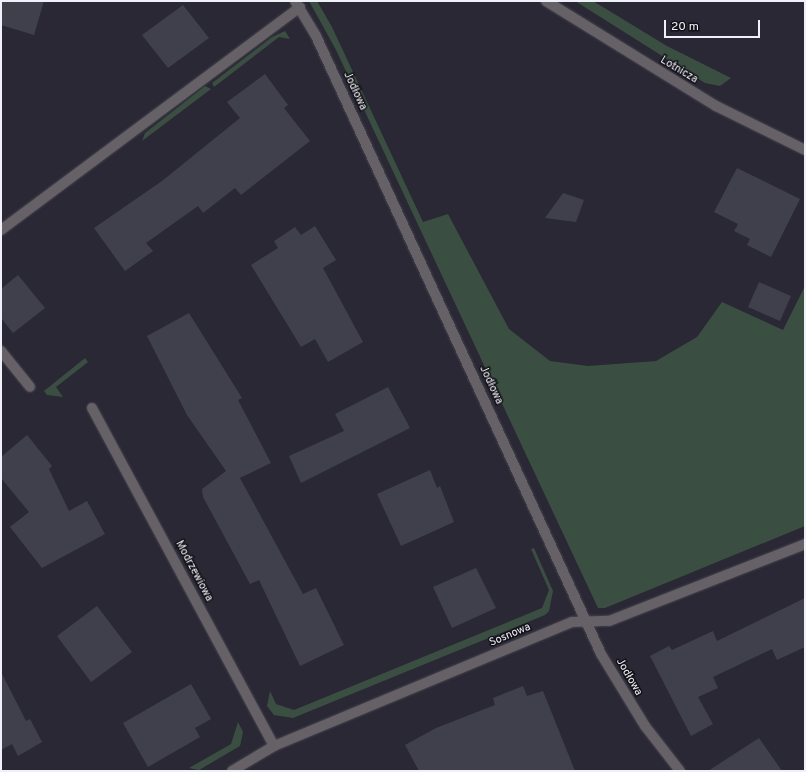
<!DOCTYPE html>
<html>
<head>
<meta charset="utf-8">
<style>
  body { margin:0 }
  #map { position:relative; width:806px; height:772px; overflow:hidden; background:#292834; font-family:Overpass,sans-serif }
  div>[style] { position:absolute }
  .green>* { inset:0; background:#3b4e42 }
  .building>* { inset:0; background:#40404d }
  .roads { filter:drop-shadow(0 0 1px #45444f) drop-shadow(0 0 1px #45444f) }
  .service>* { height:10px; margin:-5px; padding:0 5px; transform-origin:5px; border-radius:5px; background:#666167 }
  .minor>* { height:10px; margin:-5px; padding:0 5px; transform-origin:5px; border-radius:5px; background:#666167 }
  span { translate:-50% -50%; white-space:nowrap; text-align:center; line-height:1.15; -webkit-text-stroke:3px #121117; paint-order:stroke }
  .street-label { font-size:11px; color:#f0f0f8 }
  .frame { position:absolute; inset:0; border:2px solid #f0f0f8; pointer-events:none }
  .scale { position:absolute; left:664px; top:20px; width:96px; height:18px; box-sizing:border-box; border:2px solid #f0f0f8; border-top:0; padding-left:5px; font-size:12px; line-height:14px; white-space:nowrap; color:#f0f0f8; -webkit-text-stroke:3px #121117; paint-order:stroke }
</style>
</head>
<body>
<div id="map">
  <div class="green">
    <i style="clip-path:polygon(309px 1px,317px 1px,332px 27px,423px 222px,448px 214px,509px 329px,550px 361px,588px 366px,656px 361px,697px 337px,722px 302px,783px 330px,805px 286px,805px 526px,605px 608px,598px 608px,336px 50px)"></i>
    <i style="clip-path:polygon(575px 1px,593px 1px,667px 46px,731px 78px,720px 86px,705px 83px)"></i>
    <i style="clip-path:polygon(285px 31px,290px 39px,279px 37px,214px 87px,212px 83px,272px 37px)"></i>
    <i style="clip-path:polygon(205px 86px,211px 89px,142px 141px,145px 133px)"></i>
    <i style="clip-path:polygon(85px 358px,88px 362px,56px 387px,63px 397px,47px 395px,44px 391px)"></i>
    <i style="clip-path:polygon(534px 548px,553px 591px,549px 611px,545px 615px,293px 718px,274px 715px,267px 706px,270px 691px,276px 704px,294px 710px,542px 608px,549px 590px,531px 549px)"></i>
    <i style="clip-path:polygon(238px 722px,243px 732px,240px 746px,199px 770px,189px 768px,231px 744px)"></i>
  </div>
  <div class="building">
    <i style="clip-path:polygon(1px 1px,44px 1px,34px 35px,1px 25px)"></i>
    <i style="clip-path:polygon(183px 5px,209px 38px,168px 68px,142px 35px)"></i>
    <i style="clip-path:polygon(265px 74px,288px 105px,284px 108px,310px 141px,241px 195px,235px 188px,203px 213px,198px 206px,146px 243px,153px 251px,125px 271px,94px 228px,162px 181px,240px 118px,227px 102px)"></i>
    <i style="clip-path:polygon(737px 168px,800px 199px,771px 257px,747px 245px,750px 239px,734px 231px,738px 224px,714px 212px)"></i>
    <i style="clip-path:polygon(563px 193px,584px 200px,576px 222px,545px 218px)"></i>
    <i style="clip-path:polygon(315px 226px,336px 260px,323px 268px,363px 342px,328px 362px,315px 339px,301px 347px,251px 265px,278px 248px,274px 241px,295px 227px,301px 235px)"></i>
    <i style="clip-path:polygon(18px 275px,45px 308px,13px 333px,1px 318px,1px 289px)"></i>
    <i style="clip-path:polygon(759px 282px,791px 296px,780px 321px,748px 307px)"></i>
    <i style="clip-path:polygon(189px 313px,242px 398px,238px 400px,271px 463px,240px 478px,303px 594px,316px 588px,344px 645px,300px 666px,259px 580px,250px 584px,203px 497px,202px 489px,226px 471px,187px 415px,147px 336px)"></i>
    <i style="clip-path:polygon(388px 387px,410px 428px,301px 483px,289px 456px,344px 431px,335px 414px)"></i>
    <i style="clip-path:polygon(27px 435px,52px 466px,49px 469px,69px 511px,87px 501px,105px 534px,42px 568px,10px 527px,29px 512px,1px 478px,1px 457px)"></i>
    <i style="clip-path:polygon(430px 470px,437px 488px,440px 486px,454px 522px,401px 546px,377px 494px)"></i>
    <i style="clip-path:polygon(476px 568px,496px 608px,452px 628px,433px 587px)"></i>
    <i style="clip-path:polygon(805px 598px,805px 647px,777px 660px,772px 649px,713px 677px,718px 688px,698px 697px,713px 724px,691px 736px,650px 656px,669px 646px,672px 650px,713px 631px,717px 641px)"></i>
    <i style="clip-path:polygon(97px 606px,132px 652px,91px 682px,57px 636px)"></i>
    <i style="clip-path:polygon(1px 672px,26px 721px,30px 719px,42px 742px,18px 756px,12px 744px,1px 750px)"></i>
    <i style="clip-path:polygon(191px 684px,211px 719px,195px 728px,200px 737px,148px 767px,123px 723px)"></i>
    <i style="clip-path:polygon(523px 686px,527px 696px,543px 691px,575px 771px,419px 771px,405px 745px,436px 728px,495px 705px,493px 698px)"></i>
    <i style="clip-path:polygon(759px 738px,782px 771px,708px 771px)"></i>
  </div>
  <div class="roads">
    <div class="service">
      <i style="left:1px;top:230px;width:373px;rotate:-36.7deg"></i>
      <i style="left:1px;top:351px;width:46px;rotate:51.1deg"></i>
    </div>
    <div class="minor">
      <i style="left:295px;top:1px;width:41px;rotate:59deg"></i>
      <i style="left:316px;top:36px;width:681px;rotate:65.24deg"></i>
      <i style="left:601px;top:654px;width:84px;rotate:58.6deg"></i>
      <i style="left:645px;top:726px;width:57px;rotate:52.1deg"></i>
      <i style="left:546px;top:1px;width:200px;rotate:31.7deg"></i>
      <i style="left:716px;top:106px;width:99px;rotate:26.3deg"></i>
      <i style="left:92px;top:408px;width:384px;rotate:61.7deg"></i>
      <i style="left:232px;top:771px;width:49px;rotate:-30.8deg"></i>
      <i style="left:274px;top:746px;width:323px;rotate:-22.6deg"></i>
      <i style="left:572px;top:622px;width:37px;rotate:-2deg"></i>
      <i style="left:609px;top:621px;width:211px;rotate:-21.4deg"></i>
    </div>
  </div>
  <div class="street-label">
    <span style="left:679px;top:70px;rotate:31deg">Lotnicza</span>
    <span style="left:355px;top:91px;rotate:65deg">Jodłowa</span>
    <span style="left:491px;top:385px;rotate:65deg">Jodłowa</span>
    <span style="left:194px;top:571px;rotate:62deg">Modrzewiowa</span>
    <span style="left:510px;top:635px;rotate:-23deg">Sosnowa</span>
    <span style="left:629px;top:677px;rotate:60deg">Jodłowa</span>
  </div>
  <div class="frame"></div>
  <div class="scale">20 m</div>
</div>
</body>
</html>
